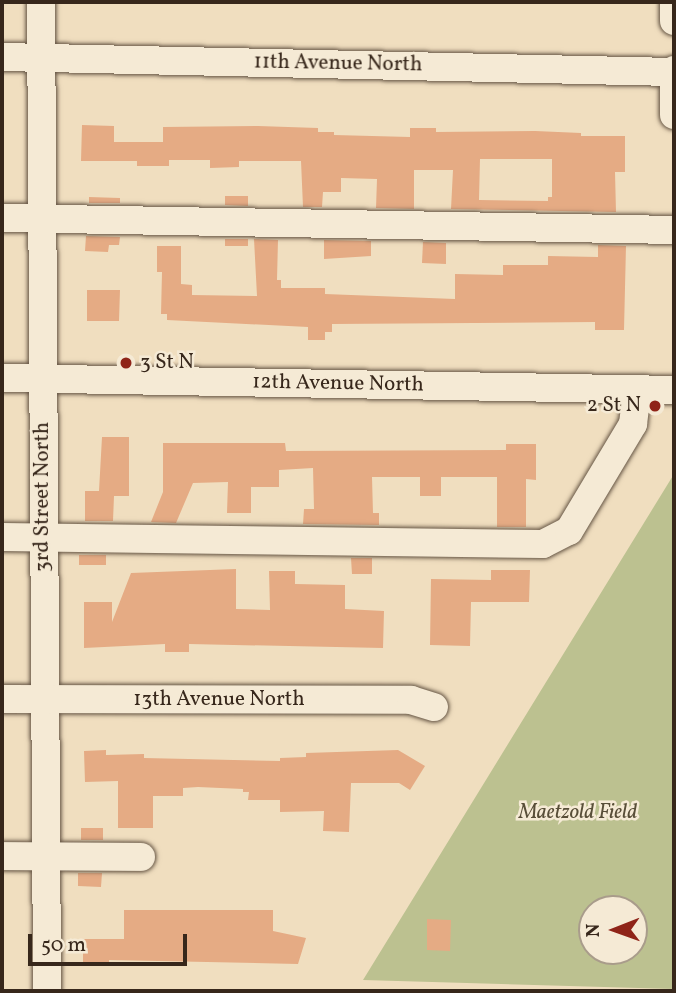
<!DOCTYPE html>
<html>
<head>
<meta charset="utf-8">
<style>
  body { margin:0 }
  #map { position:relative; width:676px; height:993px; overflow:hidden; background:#f0debf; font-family:Vollkorn,serif }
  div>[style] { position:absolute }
  .green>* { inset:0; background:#bcc190 }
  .building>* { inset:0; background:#e5ab84 }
  .roads { filter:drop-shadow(0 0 2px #655544) drop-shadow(0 0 2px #655544) }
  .minor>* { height:28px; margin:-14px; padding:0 14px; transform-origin:14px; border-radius:14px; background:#f5ead5 }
  .dots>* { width:19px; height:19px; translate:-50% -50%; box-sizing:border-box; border:4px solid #f5ead5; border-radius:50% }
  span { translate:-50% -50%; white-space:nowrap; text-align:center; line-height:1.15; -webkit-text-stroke:5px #f5ead5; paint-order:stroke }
  .street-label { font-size:21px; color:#37271b }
  .poi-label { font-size:21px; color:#37271b }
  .left { translate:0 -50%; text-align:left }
  .right { translate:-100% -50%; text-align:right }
  .park-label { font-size:21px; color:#584e38; font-style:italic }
  .frame { position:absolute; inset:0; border:4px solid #37271b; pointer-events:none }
  .north { position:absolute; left:578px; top:895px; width:70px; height:70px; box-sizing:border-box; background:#f5ead5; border:2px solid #a99c8b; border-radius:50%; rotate:269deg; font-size:19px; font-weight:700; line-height:28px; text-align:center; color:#37271b }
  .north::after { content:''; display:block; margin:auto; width:24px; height:32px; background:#8f2418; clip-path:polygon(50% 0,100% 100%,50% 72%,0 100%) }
  .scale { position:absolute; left:28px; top:934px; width:159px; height:32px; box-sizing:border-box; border:4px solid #37271b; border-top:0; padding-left:9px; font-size:21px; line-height:24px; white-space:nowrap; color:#37271b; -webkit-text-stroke:5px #f5ead5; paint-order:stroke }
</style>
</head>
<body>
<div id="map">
  <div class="green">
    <i style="clip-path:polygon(evenodd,674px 474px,674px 989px,363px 980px,674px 474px,592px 909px,634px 909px,634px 951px,592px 951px,592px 909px)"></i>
  </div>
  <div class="building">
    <i style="clip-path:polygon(evenodd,82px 125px,114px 126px,114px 142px,163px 142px,163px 127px,258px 126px,318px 128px,318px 132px,334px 132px,334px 135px,410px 137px,410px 128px,436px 128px,436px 132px,535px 131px,581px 133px,581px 136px,625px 136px,625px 172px,615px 172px,616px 212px,451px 209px,453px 170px,414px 170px,414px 209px,376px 208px,377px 179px,341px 178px,341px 192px,323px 192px,322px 207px,303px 207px,301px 161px,239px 161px,239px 167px,210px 168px,210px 160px,169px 160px,169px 166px,137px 166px,137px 161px,81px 161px,82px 125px,480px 159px,552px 159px,552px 197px,548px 197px,548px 201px,479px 200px,480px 159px)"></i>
    <i style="clip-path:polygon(225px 196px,248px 196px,248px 206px,225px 205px)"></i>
    <i style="clip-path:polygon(89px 197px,120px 198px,120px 203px,89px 203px)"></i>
    <i style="clip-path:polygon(86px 236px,120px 237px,119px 245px,109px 245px,108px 252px,85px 251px)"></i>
    <i style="clip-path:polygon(225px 239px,248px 239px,248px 246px,225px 246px)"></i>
    <i style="clip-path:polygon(254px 239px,278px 240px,277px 280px,281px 280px,281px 288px,325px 288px,325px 294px,455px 299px,455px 274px,503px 275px,503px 265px,548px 265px,548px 256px,598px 257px,598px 245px,626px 246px,624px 330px,595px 330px,595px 322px,332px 324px,332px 332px,325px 332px,325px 340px,308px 340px,308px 327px,167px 320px,167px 314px,161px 314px,162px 272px,157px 272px,157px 246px,181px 246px,181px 284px,192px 285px,192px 295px,257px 296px)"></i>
    <i style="clip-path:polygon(324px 240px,371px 241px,371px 256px,324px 259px)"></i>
    <i style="clip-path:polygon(423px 242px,446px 243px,446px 264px,422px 263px)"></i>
    <i style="clip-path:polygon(87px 290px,120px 290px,119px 321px,87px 321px)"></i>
    <i style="clip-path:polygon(102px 437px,129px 437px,129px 496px,114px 496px,113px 521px,85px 521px,85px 491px,99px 491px)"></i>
    <i style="clip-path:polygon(163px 443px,285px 443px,286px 451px,506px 450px,506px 444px,536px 444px,536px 480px,526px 479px,526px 527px,497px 527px,497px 477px,441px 477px,441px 496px,420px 496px,420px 477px,372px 477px,373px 513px,379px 513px,379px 525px,303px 524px,304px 509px,314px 509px,313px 468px,279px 470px,279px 487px,251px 487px,251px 513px,227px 513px,228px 482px,193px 483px,176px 523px,151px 522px,163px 492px)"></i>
    <i style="clip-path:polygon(79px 555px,106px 555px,106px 565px,79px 565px)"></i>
    <i style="clip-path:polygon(351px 558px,372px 558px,372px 574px,352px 574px)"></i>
    <i style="clip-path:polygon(236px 569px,236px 609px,270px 610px,269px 571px,295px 571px,295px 584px,345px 585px,345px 609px,384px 611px,383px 648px,189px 644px,189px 652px,165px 652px,165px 644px,84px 648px,84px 602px,112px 602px,112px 622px,131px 573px)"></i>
    <i style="clip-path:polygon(491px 570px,530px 570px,529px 602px,471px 602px,470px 646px,430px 645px,431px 579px,491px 580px)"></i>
    <i style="clip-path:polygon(106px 750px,106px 755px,144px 754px,144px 758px,280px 761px,280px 758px,306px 757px,306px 753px,398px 750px,425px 766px,410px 790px,399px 783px,351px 783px,349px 832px,323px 831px,324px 811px,280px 812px,280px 800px,248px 800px,249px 792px,243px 792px,243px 789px,198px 787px,183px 788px,183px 796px,153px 796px,153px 828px,118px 828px,118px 781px,85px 782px,84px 751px)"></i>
    <i style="clip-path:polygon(81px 828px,103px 828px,103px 840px,81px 840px)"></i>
    <i style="clip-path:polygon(78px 873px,102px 873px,101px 887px,78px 886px)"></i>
    <i style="clip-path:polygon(124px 910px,273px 910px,273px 931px,306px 938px,298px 964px,109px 960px,109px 965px,83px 965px,83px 939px,124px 939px)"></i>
    <i style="clip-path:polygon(427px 919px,451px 920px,450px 951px,427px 950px)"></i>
  </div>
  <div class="roads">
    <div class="minor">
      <i style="left:41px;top:2px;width:989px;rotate:89.65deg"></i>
      <i style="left:674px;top:2px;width:19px;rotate:90deg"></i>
      <i style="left:2px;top:57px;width:672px;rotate:1.28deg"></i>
      <i style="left:674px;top:70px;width:45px;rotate:90deg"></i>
      <i style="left:2px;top:218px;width:672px;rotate:1.02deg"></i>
      <i style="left:2px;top:378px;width:672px;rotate:1.02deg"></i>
      <i style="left:2px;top:537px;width:541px;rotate:0.74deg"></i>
      <i style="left:543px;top:544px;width:29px;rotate:-27deg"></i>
      <i style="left:569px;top:531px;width:125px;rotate:-59.1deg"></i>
      <i style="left:633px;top:424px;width:35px;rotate:-83deg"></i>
      <i style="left:2px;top:699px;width:409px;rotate:0.1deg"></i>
      <i style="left:411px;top:700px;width:24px;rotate:17deg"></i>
      <i style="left:2px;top:856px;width:139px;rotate:0.4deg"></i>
    </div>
  </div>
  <div class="dots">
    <i style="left:126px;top:363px;background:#8f2418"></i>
    <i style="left:655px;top:406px;background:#8f2418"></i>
  </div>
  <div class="street-label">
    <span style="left:338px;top:64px;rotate:1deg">11th Avenue North</span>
    <span style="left:338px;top:384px;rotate:1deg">12th Avenue North</span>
    <span style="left:43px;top:497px;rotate:-90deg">3rd Street North</span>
    <span style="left:219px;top:700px">13th Avenue North</span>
  </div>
  <div class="poi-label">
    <span class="left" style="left:140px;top:363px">3 St N</span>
    <span class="right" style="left:641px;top:406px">2 St N</span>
  </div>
  <div class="park-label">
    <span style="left:578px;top:813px">Maetzold Field</span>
  </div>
  <div class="frame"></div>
  <div class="north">N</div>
  <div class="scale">50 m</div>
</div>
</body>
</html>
